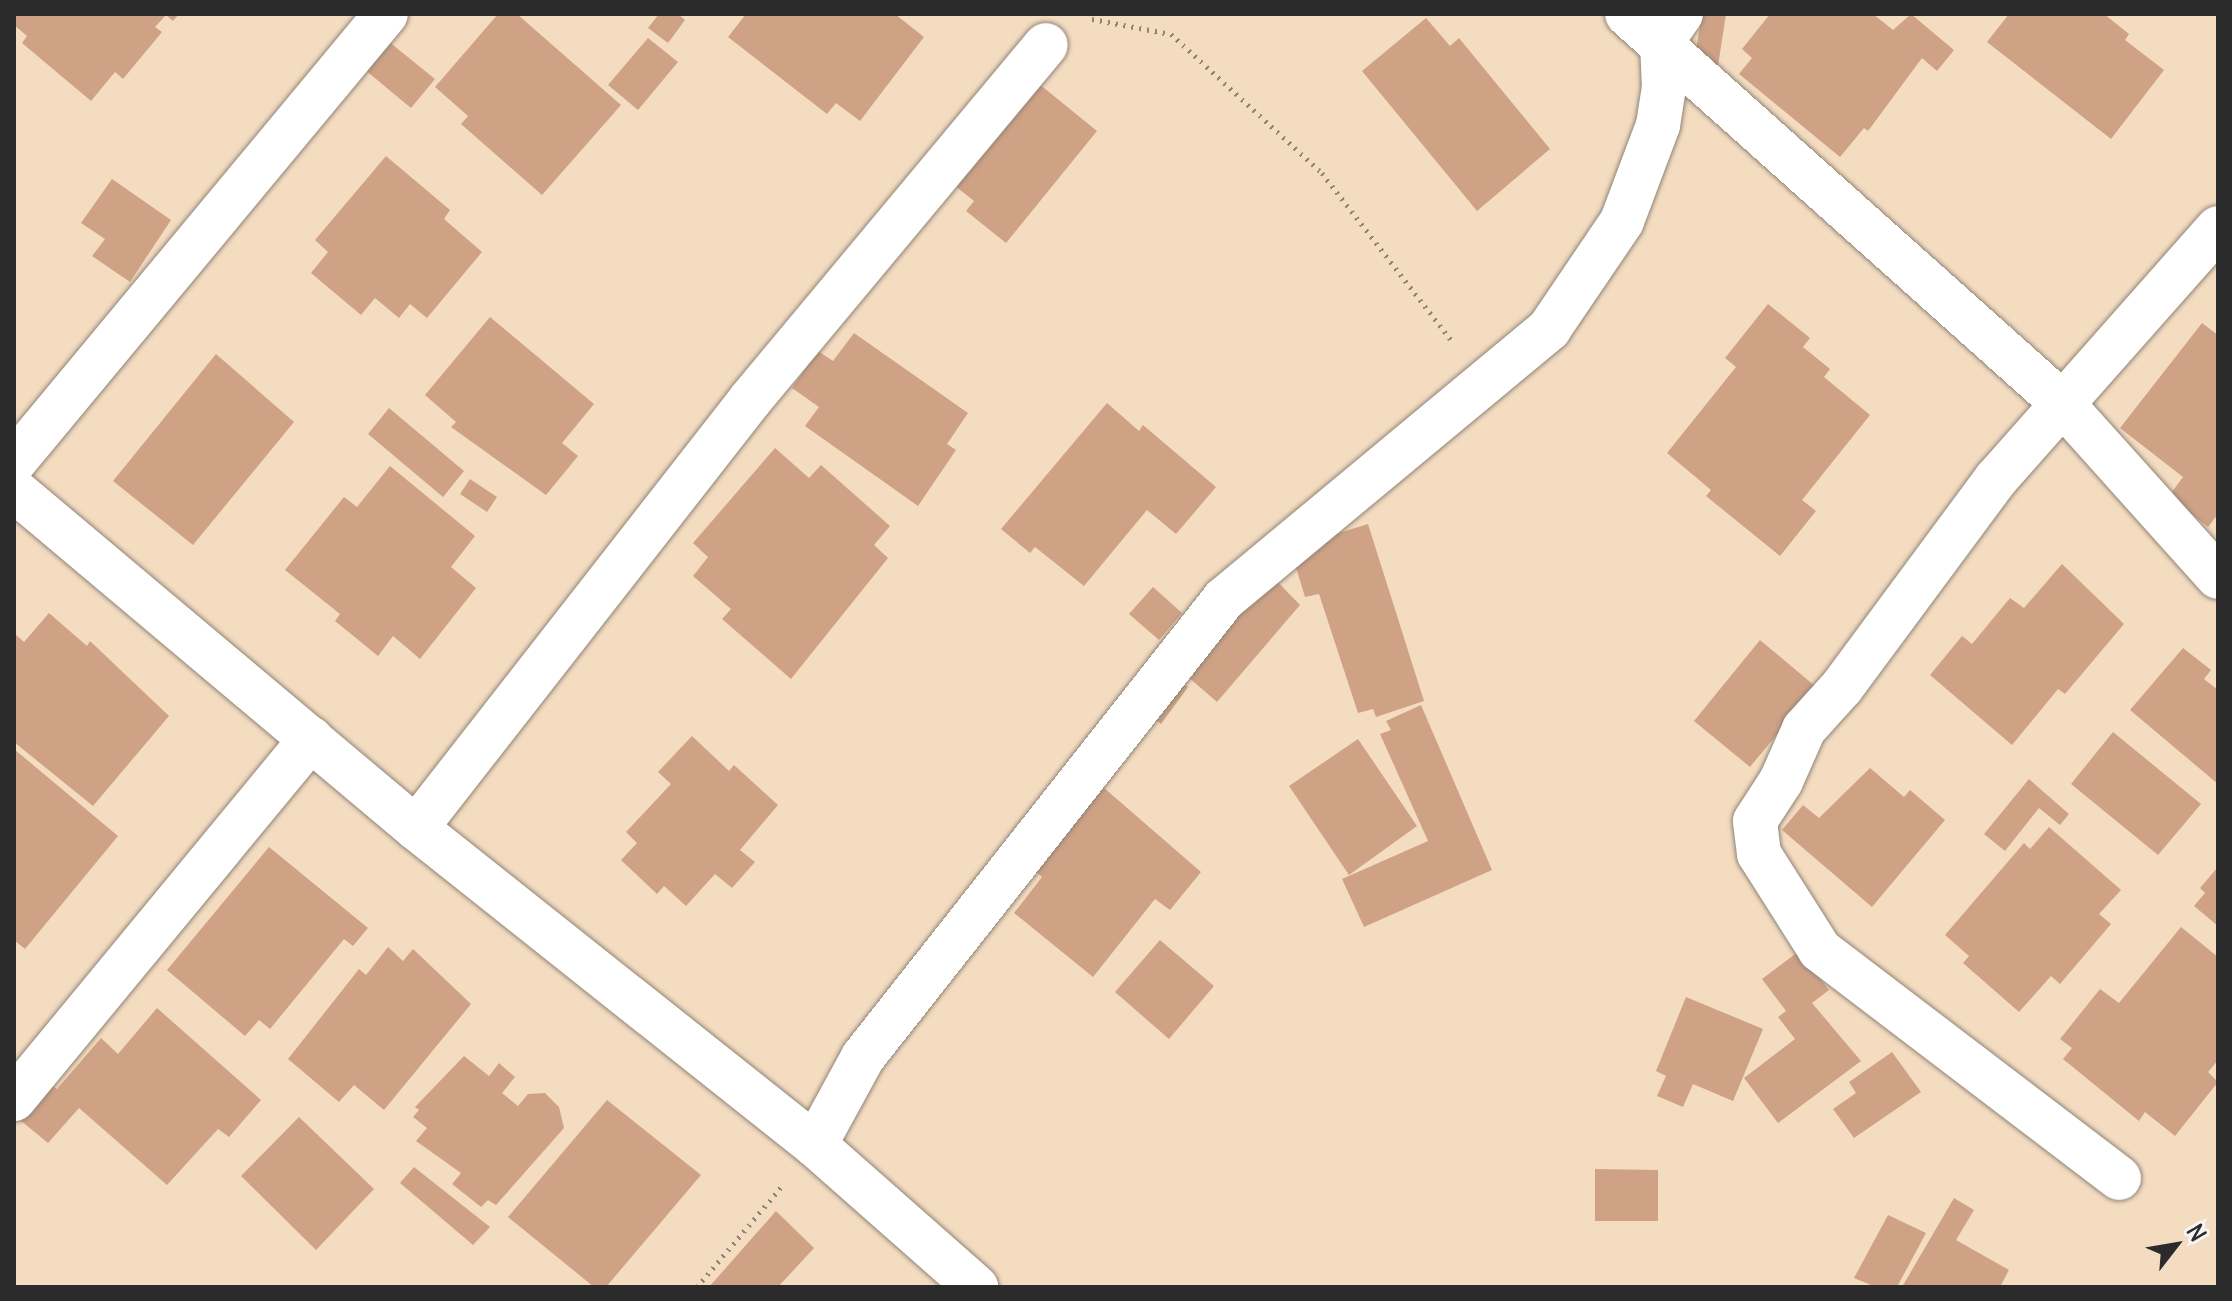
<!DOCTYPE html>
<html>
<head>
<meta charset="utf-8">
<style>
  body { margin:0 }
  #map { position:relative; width:2232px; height:1301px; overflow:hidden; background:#f4dcc1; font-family:Delius,sans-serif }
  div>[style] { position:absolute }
  .building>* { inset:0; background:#cfa286 }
  .path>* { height:5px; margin-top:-2.5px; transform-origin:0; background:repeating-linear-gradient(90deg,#908476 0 2px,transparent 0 8px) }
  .roads { filter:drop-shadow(0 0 2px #908476) drop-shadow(0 0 2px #908476) }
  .minor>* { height:44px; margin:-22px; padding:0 22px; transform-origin:22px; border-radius:22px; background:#fff }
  span { translate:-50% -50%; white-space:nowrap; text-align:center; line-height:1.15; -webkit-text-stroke:6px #f6f6f2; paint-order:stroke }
  .frame { position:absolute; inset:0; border:16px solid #2b2b2b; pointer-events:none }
  .north { position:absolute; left:2136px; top:1205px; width:80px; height:80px; -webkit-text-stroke:6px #f6f6f2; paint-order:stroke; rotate:59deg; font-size:22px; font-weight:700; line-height:32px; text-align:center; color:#2b2b2b }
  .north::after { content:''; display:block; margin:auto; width:28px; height:36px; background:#2b2b2b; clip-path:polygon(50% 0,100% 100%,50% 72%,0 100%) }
</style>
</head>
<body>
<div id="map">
  <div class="building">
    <i style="clip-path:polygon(14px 14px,179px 14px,173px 21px,166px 15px,155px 27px,162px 32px,123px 79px,115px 72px,91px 101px,22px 43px,27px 36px,14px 25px)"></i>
    <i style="clip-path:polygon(498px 14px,517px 14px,621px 105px,542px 195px,461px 124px,468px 116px,435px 87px)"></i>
    <i style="clip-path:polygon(659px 14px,678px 14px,685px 20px,668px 43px,648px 28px)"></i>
    <i style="clip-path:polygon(746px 14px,895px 14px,924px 37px,860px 121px,836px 103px,827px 114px,728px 37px)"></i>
    <i style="clip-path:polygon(1702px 14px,1726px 14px,1718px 66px,1694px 62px)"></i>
    <i style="clip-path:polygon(1770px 14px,1873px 14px,1893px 30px,1911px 14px,1954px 50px,1937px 71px,1922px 58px,1868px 131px,1864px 128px,1840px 157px,1739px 74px,1752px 58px,1742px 49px)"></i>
    <i style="clip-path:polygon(2009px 14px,2104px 14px,2129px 34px,2125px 40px,2164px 70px,2111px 139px,1987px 42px)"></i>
    <i style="clip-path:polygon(1426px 18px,1450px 46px,1459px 38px,1550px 149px,1477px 211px,1362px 71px)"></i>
    <i style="clip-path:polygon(648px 38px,678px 62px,638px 110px,608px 85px)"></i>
    <i style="clip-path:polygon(388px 41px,435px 79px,411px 108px,364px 69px)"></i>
    <i style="clip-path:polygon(1033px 79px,1097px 131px,1006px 243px,966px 211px,974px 201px,949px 181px)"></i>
    <i style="clip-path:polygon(386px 156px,450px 210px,444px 219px,482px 252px,427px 318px,410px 304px,399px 318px,375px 298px,361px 315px,311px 273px,328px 252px,315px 240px)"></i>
    <i style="clip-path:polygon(112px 179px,171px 220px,130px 282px,92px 256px,105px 239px,81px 223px)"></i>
    <i style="clip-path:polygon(1768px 304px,1810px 338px,1803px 347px,1830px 369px,1824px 377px,1870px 415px,1802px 500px,1816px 511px,1780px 556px,1706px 496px,1711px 490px,1667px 453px,1736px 367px,1725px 358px)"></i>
    <i style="clip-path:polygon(490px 317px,594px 404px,562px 443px,578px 456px,546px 495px,451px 427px,456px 422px,425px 395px)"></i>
    <i style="clip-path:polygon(2202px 323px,2218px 335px,2218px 514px,2208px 527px,2169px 496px,2183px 477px,2120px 428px)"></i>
    <i style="clip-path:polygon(854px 333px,968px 413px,947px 444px,956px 450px,918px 506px,805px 426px,819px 407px,792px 388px,818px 351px,833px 361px)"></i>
    <i style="clip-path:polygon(216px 354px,294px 422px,193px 545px,113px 481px)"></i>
    <i style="clip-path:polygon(1107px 403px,1139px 431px,1143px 425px,1216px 487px,1176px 534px,1147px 510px,1084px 586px,1035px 547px,1030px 553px,1001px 529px)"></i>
    <i style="clip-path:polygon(389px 408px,464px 471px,443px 497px,368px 434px)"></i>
    <i style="clip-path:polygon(775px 448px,809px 478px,821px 465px,890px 526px,874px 545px,888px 558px,791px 679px,722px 619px,731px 609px,693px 576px,708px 557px,693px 543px)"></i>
    <i style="clip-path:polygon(390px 466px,475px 536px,451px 567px,476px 588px,420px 659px,393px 636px,378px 656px,335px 621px,340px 614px,285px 570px,344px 497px,357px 507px)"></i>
    <i style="clip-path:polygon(470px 479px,497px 497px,487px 512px,460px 494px)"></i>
    <i style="clip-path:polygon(1368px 524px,1424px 701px,1376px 717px,1373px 709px,1358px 713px,1319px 594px,1305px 597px,1290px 548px)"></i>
    <i style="clip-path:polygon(2062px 564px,2124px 624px,2065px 694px,2058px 689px,2012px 745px,1930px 675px,1962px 636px,1972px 644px,2010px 598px,2024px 608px)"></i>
    <i style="clip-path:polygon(1266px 570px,1300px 605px,1217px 702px,1180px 670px)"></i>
    <i style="clip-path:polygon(1153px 587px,1182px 613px,1159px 640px,1129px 614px)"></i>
    <i style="clip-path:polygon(49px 613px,87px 646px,90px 641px,169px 716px,93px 806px,14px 742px,14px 633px,24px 642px)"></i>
    <i style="clip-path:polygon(1760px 640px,1816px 687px,1750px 767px,1694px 721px)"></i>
    <i style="clip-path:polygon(2183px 648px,2211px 670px,2204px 679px,2218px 690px,2218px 784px,2130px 710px)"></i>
    <i style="clip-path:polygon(1173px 675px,1188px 687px,1161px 724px,1146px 713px)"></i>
    <i style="clip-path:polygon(1421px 705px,1492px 870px,1364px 927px,1342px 879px,1428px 841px,1380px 734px,1391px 730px,1386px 721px)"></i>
    <i style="clip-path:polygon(2113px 732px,2201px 804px,2158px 855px,2071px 784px)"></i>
    <i style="clip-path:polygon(692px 736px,729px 771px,734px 765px,778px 805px,740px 850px,755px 862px,732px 888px,715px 874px,686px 906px,664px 886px,657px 894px,621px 860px,637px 843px,626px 832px,671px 784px,658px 772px)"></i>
    <i style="clip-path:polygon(1358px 739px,1417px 826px,1349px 875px,1289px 786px)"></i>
    <i style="clip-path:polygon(14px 749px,118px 836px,25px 949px,14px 940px)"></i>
    <i style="clip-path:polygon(1870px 768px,1904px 797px,1910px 790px,1945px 820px,1872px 907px,1782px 830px,1803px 805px,1819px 818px)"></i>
    <i style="clip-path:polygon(2029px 779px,2069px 814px,2060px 825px,2039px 808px,2005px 851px,1984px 834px)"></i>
    <i style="clip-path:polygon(1103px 787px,1201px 872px,1170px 910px,1155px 899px,1093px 977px,1014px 913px,1042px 877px,1035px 871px)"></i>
    <i style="clip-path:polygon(2049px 827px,2121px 890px,2099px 914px,2111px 924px,2060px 984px,2051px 976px,2019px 1012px,1963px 963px,1969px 956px,1945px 935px,2024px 843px,2030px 849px)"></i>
    <i style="clip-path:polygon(269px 847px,368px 928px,353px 946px,344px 939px,270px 1029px,259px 1020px,245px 1036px,167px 970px)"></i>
    <i style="clip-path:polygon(2218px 867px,2218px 926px,2194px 906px,2205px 893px,2200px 888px)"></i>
    <i style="clip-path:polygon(2181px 927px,2218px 957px,2218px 1060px,2208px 1072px,2218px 1082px,2175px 1136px,2145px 1112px,2139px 1121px,2063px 1059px,2072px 1048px,2060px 1039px,2100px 989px,2119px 1003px)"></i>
    <i style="clip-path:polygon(1160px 940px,1214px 986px,1169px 1039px,1115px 992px)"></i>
    <i style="clip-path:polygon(388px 947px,403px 961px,413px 949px,471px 1004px,384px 1110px,354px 1085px,339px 1102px,288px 1059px,359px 969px,366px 975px)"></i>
    <i style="clip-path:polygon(1799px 951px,1829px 990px,1812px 1003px,1861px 1061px,1778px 1123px,1744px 1078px,1795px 1039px,1778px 1017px,1786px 1011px,1762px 979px)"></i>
    <i style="clip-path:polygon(1686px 997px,1763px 1029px,1733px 1101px,1693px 1084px,1683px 1107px,1657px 1096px,1666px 1076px,1656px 1071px)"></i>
    <i style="clip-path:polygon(157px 1008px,261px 1100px,229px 1137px,218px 1129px,167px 1185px,79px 1108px,48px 1143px,14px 1115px,39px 1077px,57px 1089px,101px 1038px,118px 1054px)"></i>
    <i style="clip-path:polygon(1892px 1052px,1921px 1092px,1854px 1138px,1833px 1109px,1856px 1093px,1849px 1082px)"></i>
    <i style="clip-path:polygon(464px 1056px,489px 1076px,499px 1063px,515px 1077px,502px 1093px,518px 1106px,528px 1094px,545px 1093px,559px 1107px,564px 1128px,496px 1205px,488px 1200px,481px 1207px,452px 1184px,461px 1173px,416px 1141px,427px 1128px,413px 1117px,419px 1110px,415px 1107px)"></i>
    <i style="clip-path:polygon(607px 1100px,701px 1175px,606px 1287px,594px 1287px,508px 1217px)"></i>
    <i style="clip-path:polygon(299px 1117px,374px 1189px,316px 1250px,241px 1176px)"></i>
    <i style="clip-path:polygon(414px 1167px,490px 1227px,473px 1245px,400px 1183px)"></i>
    <i style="clip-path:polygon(1595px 1169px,1658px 1170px,1658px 1221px,1595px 1221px)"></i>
    <i style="clip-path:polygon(1954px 1198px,1974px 1210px,1956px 1240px,2009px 1270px,2000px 1287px,1902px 1287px)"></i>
    <i style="clip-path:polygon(776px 1211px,814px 1248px,778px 1287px,709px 1287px)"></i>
    <i style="clip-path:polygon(1888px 1215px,1926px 1233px,1897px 1287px,1876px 1287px,1854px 1278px)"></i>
  </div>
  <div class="path">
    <i style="left:1092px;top:19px;width:80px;rotate:10.8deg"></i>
    <i style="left:1171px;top:34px;width:205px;rotate:42.6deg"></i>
    <i style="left:1322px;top:173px;width:212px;rotate:52.3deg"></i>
    <i style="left:697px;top:1287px;width:132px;rotate:-49.9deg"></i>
  </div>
  <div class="roads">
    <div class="minor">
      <i style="left:1627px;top:14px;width:582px;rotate:41.8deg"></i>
      <i style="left:2061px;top:402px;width:235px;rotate:48.1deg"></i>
      <i style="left:14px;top:462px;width:582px;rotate:-50.3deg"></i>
      <i style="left:14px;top:490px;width:525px;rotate:40.06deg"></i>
      <i style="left:416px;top:828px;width:510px;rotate:38.47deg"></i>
      <i style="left:815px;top:1145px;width:215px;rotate:41.4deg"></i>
      <i style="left:416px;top:828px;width:543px;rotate:-52.03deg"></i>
      <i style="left:750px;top:400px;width:462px;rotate:-50.2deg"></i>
      <i style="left:14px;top:1099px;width:467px;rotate:-50.5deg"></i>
      <i style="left:815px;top:1145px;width:100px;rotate:-61.4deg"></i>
      <i style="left:863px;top:1057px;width:583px;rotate:-51.75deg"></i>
      <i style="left:1224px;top:599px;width:423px;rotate:-39.7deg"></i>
      <i style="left:1549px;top:329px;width:130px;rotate:-55.9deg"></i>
      <i style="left:1622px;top:221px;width:103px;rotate:-69.4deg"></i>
      <i style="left:1658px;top:125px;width:36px;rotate:-81deg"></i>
      <i style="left:1664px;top:89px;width:48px;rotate:-92.4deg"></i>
      <i style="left:1662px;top:41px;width:33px;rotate:-55deg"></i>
      <i style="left:2119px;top:1178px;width:376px;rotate:-142.7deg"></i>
      <i style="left:1820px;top:950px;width:114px;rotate:-122.4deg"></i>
      <i style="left:1759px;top:854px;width:33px;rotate:-97deg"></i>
      <i style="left:1755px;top:821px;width:48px;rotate:-57deg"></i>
      <i style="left:1781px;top:781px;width:57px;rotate:-66.1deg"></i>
      <i style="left:1804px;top:729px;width:57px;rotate:-47.9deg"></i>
      <i style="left:1842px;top:687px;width:259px;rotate:-53.5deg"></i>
      <i style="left:1996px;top:479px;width:335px;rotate:-48.5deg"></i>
    </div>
  </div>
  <div class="frame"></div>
  <div class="north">N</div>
</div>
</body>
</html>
